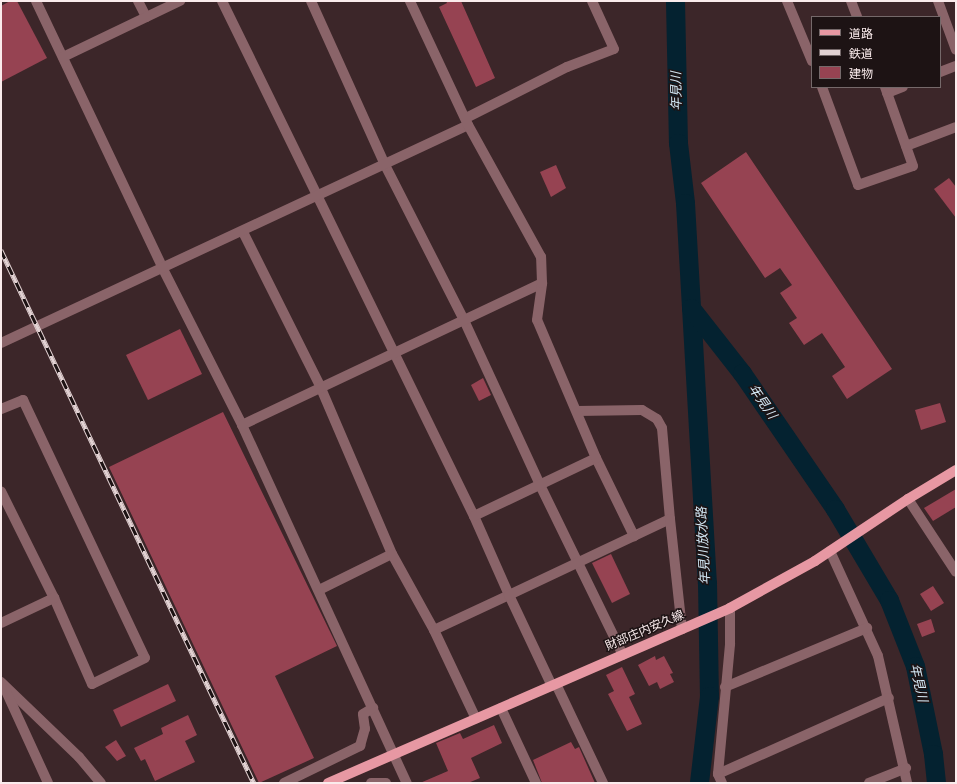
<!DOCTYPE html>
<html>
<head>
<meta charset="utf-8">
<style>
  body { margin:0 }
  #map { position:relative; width:957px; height:784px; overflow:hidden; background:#3c2629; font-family:"Roboto Condensed","Noto Sans JP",sans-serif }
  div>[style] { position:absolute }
  .river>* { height:19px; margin:-9.5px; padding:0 9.5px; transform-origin:9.5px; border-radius:9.5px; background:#042230 }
  .building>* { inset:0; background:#964352 }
  .minor>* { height:10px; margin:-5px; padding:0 5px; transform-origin:5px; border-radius:5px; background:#8a6469 }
  .major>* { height:10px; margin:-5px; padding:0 5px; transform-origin:5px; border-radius:5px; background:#e798a3 }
  .rail>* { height:4.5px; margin-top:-2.25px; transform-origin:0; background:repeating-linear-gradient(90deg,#1d1314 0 9px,#e2d2d3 0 18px); box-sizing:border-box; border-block:1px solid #e2d2d3 }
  span { translate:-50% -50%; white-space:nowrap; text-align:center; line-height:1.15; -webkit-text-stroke:3px #1d1314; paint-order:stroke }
  .street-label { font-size:12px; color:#faebec }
  .water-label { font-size:13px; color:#d2e7f4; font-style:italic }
  .frame { position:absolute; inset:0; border:2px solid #faebec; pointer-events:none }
  .legend { position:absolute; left:811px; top:16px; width:130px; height:72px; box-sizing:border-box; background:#1d1314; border:1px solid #75696a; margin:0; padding:5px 7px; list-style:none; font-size:12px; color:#faebec }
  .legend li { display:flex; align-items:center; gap:8px; height:20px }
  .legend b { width:20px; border:1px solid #75696a }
</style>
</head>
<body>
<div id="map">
  <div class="river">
    <i style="left:675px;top:1px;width:142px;rotate:88.8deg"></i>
    <i style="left:678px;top:143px;width:60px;rotate:83.3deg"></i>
    <i style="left:685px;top:203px;width:381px;rotate:86.7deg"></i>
    <i style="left:707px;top:583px;width:113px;rotate:89deg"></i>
    <i style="left:709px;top:696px;width:88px;rotate:96.6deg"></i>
    <i style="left:691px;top:308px;width:83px;rotate:51.9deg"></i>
    <i style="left:742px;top:373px;width:165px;rotate:55.6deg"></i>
    <i style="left:835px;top:509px;width:106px;rotate:59.3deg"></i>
    <i style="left:889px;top:600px;width:71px;rotate:68.5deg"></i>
    <i style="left:915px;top:666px;width:90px;rotate:78.4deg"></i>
    <i style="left:933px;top:754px;width:29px;rotate:84deg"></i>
  </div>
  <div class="building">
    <i style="clip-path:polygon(10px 1px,17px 1px,47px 58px,1px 82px,1px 6px)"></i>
    <i style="clip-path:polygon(446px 1px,461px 1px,495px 78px,476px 87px,439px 7px,447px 3px)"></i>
    <i style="clip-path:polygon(746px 152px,892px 369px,847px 399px,832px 376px,845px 367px,822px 333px,804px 345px,789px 323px,797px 318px,780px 293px,792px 285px,780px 268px,765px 278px,701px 183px)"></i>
    <i style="clip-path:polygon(556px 165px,566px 188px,551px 197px,540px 172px)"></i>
    <i style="clip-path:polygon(949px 178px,956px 187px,956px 218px,934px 189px)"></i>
    <i style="clip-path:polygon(180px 329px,202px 374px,148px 400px,126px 355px)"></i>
    <i style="clip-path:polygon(483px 378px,491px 395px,479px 401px,471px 385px)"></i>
    <i style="clip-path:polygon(940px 403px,946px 422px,921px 430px,915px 410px)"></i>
    <i style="clip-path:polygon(223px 412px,337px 646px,275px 676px,314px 758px,259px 783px,109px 467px)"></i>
    <i style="clip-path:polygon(956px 489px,956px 507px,933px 521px,924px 508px)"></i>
    <i style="clip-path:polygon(611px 554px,630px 594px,612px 603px,592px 563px)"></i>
    <i style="clip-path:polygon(933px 586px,944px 603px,931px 611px,920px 594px)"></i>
    <i style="clip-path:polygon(931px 619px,935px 632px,922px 637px,917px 624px)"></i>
    <i style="clip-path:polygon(655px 656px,656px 660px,664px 656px,673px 673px,670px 674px,674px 682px,660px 689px,657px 682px,649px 686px,638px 665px)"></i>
    <i style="clip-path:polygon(622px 667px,635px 694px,629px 697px,642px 724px,627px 731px,608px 694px,614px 691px,606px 675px)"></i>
    <i style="clip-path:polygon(168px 684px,176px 701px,121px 727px,113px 710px)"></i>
    <i style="clip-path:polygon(188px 715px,197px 735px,185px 741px,195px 762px,155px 781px,145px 759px,141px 761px,134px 748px,163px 734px,161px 728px)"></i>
    <i style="clip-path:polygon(494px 725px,502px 743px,471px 758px,480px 778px,468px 783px,420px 783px,448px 771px,436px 743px,460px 733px,463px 739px)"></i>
    <i style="clip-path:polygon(116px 740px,126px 756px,117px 761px,105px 747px)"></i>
    <i style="clip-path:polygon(571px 742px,575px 749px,579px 747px,595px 783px,542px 783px,533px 760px)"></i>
  </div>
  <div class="minor">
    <i style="left:36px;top:1px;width:297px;rotate:64.6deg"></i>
    <i style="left:163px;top:269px;width:175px;rotate:63.1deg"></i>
    <i style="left:242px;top:425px;width:394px;rotate:65.3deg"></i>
    <i style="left:138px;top:1px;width:18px;rotate:63deg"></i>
    <i style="left:222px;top:1px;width:573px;rotate:63.93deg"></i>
    <i style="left:311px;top:1px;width:180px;rotate:65.7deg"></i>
    <i style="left:385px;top:165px;width:172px;rotate:63deg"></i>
    <i style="left:463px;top:318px;width:184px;rotate:65.2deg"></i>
    <i style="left:540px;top:485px;width:189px;rotate:64deg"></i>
    <i style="left:787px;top:1px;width:65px;rotate:67.4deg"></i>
    <i style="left:851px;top:1px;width:17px;rotate:69deg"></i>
    <i style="left:938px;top:1px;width:52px;rotate:69.8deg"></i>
    <i style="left:63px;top:57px;width:130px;rotate:-25.6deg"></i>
    <i style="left:940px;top:72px;width:17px;rotate:-21deg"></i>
    <i style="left:822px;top:87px;width:104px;rotate:69.8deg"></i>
    <i style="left:858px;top:185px;width:58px;rotate:-19.1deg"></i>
    <i style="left:913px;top:166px;width:84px;rotate:-109.5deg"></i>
    <i style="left:887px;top:93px;width:17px;rotate:-21deg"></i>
    <i style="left:466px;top:118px;width:113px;rotate:-26.8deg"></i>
    <i style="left:567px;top:67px;width:50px;rotate:-21deg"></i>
    <i style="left:614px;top:49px;width:53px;rotate:-114.6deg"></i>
    <i style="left:906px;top:146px;width:53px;rotate:-20.8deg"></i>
    <i style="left:243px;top:232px;width:172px;rotate:63.4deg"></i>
    <i style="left:320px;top:386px;width:183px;rotate:66.8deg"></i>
    <i style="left:1px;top:343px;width:515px;rotate:-25.02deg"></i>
    <i style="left:1px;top:409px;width:24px;rotate:-22deg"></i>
    <i style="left:23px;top:400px;width:285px;rotate:64.7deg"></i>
    <i style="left:145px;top:658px;width:59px;rotate:153.9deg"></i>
    <i style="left:92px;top:684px;width:94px;rotate:-113.8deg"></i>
    <i style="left:54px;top:598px;width:119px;rotate:-116.4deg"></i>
    <i style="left:577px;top:411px;width:65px;rotate:-0.9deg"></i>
    <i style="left:642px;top:410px;width:17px;rotate:31deg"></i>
    <i style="left:657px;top:419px;width:10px;rotate:61deg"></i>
    <i style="left:662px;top:428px;width:91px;rotate:85deg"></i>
    <i style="left:242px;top:425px;width:332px;rotate:-25.3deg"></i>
    <i style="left:596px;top:458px;width:87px;rotate:64deg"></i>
    <i style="left:908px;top:499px;width:87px;rotate:56.7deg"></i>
    <i style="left:830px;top:551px;width:115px;rotate:65.4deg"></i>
    <i style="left:878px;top:656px;width:130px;rotate:77.1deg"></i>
    <i style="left:319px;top:590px;width:81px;rotate:-26.3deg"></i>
    <i style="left:392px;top:554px;width:87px;rotate:61.1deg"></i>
    <i style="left:434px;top:630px;width:83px;rotate:-25deg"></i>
    <i style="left:509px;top:595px;width:86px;rotate:-113.9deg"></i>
    <i style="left:474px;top:516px;width:135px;rotate:-25.4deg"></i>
    <i style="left:596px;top:458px;width:150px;rotate:-113.1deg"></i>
    <i style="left:537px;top:320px;width:37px;rotate:-82deg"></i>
    <i style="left:542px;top:283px;width:26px;rotate:-92deg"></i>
    <i style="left:541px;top:257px;width:151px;rotate:-118.9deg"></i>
    <i style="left:468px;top:125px;width:137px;rotate:-115.1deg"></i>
    <i style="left:1px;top:623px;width:59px;rotate:-25.3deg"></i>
    <i style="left:434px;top:630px;width:98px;rotate:64.7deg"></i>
    <i style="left:1px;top:682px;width:108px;rotate:43.9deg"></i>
    <i style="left:79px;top:757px;width:34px;rotate:50deg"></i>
    <i style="left:556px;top:684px;width:110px;rotate:64.6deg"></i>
    <i style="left:552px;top:686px;width:101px;rotate:-115.3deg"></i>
    <i style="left:509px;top:595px;width:178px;rotate:-25.3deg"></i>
    <i style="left:670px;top:519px;width:111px;rotate:83.8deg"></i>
    <i style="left:725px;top:687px;width:154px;rotate:-22.6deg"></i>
    <i style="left:5px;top:689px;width:103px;rotate:65.4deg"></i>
    <i style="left:501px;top:708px;width:83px;rotate:65deg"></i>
    <i style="left:718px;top:774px;width:187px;rotate:-24deg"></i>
    <i style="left:284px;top:783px;width:85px;rotate:-26deg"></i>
    <i style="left:360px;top:746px;width:18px;rotate:-74deg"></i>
    <i style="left:365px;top:729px;width:15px;rotate:-98deg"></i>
    <i style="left:363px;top:714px;width:12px;rotate:-31deg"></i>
    <i style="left:371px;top:783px;width:15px"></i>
    <i style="left:722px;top:783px;width:10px;rotate:-114deg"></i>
    <i style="left:718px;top:774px;width:131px;rotate:-84.7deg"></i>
    <i style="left:730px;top:644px;width:36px;rotate:-90deg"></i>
    <i style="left:869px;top:783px;width:40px;rotate:-22deg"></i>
  </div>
  <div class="major">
    <i style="left:328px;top:783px;width:438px;rotate:-23.5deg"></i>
    <i style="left:730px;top:608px;width:97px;rotate:-28.9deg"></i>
    <i style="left:815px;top:561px;width:112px;rotate:-33.7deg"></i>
    <i style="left:908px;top:499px;width:56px;rotate:-31.1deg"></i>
  </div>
  <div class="rail">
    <i style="left:1px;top:250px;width:590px;rotate:64.61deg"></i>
  </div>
  <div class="street-label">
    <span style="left:645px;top:631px;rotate:-23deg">財部庄内安久線</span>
  </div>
  <div class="water-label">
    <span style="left:677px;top:91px;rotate:-91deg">年見川</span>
    <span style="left:762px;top:402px;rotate:55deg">年見川</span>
    <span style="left:704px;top:546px;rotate:-93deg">年見川放水路</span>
    <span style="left:918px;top:683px;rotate:77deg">年見川</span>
  </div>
  <div class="frame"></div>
  <ul class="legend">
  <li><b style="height:5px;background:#e798a3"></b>道路</li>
  <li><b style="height:5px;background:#e2d2d3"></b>鉄道</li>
  <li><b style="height:11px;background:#964352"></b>建物</li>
  </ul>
</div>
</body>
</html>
